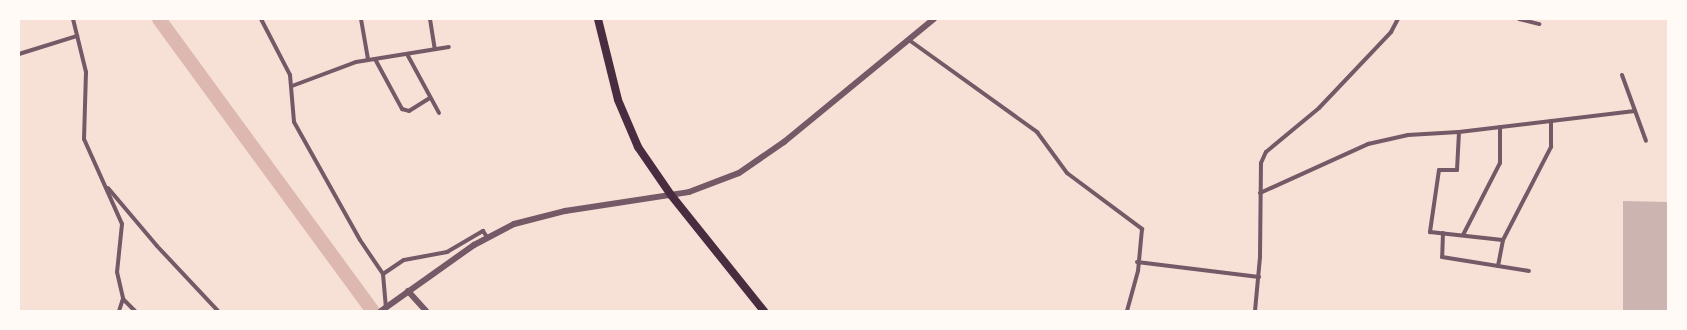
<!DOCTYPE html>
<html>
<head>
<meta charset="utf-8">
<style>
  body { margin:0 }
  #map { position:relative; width:1687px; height:330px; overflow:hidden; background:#f7e1d7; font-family:Karla,sans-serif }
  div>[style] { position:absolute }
  .river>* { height:14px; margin:-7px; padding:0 7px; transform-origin:7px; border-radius:7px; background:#dcb8b0 }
  .building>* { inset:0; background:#ccb4b1 }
  .minor>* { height:4px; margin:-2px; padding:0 2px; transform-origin:2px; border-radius:2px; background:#755966 }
  .tertiary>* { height:6px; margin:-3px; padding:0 3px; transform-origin:3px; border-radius:3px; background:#755966 }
  .primary>* { height:8px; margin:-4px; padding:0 4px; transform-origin:4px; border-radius:4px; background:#4a2c40 }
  span { translate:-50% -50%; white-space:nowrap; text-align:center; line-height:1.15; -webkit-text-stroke:3.5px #fffaf5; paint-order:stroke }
  .frame { position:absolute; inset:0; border:20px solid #fffaf5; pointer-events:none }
</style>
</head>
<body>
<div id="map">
  <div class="river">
    <i style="left:159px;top:19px;width:362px;rotate:53.8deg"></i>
  </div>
  <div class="building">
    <i style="clip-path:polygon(1623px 201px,1668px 202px,1668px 311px,1623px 311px)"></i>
  </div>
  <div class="minor">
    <i style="left:73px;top:19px;width:55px;rotate:76.2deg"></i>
    <i style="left:86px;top:72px;width:67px;rotate:91.7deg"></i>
    <i style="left:84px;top:139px;width:93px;rotate:65.9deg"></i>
    <i style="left:122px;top:224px;width:48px;rotate:95.9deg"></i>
    <i style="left:117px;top:272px;width:28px;rotate:77deg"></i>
    <i style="left:123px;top:299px;width:17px;rotate:45deg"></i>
    <i style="left:261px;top:19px;width:63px;rotate:62.6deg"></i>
    <i style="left:290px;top:75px;width:47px;rotate:85.1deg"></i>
    <i style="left:294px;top:122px;width:135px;rotate:60.8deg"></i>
    <i style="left:360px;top:240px;width:41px;rotate:55.9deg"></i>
    <i style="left:383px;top:274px;width:33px;rotate:85deg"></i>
    <i style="left:361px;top:19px;width:41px;rotate:80.1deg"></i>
    <i style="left:430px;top:19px;width:30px;rotate:81deg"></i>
    <i style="left:1519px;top:19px;width:21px;rotate:14deg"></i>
    <i style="left:909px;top:40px;width:158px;rotate:35.7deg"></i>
    <i style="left:1037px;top:132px;width:51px;rotate:53.8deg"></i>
    <i style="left:1067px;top:173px;width:94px;rotate:36.7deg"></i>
    <i style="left:1142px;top:229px;width:42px;rotate:95.4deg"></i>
    <i style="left:1138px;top:271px;width:41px;rotate:105.4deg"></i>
    <i style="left:19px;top:54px;width:61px;rotate:-17.2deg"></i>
    <i style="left:407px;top:54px;width:67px;rotate:61.5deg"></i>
    <i style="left:375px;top:59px;width:57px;rotate:61.6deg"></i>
    <i style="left:402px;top:109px;width:7px;rotate:16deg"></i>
    <i style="left:409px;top:111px;width:25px;rotate:-32deg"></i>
    <i style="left:1622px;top:75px;width:70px;rotate:70deg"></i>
    <i style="left:292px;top:86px;width:68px;rotate:-20.6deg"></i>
    <i style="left:356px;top:62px;width:94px;rotate:-9.2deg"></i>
    <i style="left:1459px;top:132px;width:38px;rotate:93deg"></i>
    <i style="left:1457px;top:170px;width:18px;rotate:180deg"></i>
    <i style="left:1439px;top:170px;width:63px;rotate:98.3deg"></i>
    <i style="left:1430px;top:232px;width:73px;rotate:6.3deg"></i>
    <i style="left:108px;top:188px;width:76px;rotate:49.8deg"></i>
    <i style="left:157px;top:246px;width:89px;rotate:46.8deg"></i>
    <i style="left:1260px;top:193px;width:119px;rotate:-24.4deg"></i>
    <i style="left:1368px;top:144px;width:41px;rotate:-12.7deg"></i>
    <i style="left:1408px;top:135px;width:51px;rotate:-3.4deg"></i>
    <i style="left:1459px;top:132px;width:177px;rotate:-6.8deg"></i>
    <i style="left:1443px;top:233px;width:24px;rotate:92deg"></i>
    <i style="left:1442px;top:257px;width:88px;rotate:9.1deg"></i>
    <i style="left:1463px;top:235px;width:81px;rotate:-62.8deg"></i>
    <i style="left:1500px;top:163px;width:36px;rotate:-90deg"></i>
    <i style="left:1137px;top:262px;width:123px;rotate:7deg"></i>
    <i style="left:1498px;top:266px;width:26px;rotate:-79deg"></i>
    <i style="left:1503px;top:240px;width:105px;rotate:-62.7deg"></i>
    <i style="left:1551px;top:147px;width:26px;rotate:-90deg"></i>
    <i style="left:383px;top:274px;width:25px;rotate:-34deg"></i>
    <i style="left:404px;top:260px;width:44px;rotate:-10.5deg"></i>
    <i style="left:447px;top:252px;width:42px;rotate:-30.3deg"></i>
    <i style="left:483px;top:231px;width:7px;rotate:56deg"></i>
    <i style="left:119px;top:311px;width:13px;rotate:-72deg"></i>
    <i style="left:1255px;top:311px;width:54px;rotate:-84.7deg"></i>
    <i style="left:1260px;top:257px;width:94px;rotate:-89.4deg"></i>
    <i style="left:1261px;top:163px;width:12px;rotate:-66deg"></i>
    <i style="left:1266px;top:152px;width:69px;rotate:-39.7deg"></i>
    <i style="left:1319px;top:108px;width:105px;rotate:-46.5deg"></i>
    <i style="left:1391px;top:32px;width:15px;rotate:-62deg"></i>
  </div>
  <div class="tertiary">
    <i style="left:408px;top:291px;width:27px;rotate:48deg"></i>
    <i style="left:381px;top:311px;width:114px;rotate:-35.4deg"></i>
    <i style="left:474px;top:245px;width:45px;rotate:-27.7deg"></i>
    <i style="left:514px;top:224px;width:53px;rotate:-14.3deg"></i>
    <i style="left:565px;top:211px;width:125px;rotate:-8.7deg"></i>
    <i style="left:689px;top:192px;width:53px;rotate:-20.8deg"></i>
    <i style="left:739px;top:173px;width:55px;rotate:-34.6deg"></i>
    <i style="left:784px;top:142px;width:194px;rotate:-39.4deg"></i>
  </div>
  <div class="primary">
    <i style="left:598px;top:19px;width:83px;rotate:76.1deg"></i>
    <i style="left:618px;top:100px;width:51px;rotate:66.9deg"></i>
    <i style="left:638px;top:147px;width:58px;rotate:55.5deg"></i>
    <i style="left:671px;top:195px;width:149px;rotate:51.3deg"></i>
  </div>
  <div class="frame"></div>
</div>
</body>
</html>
